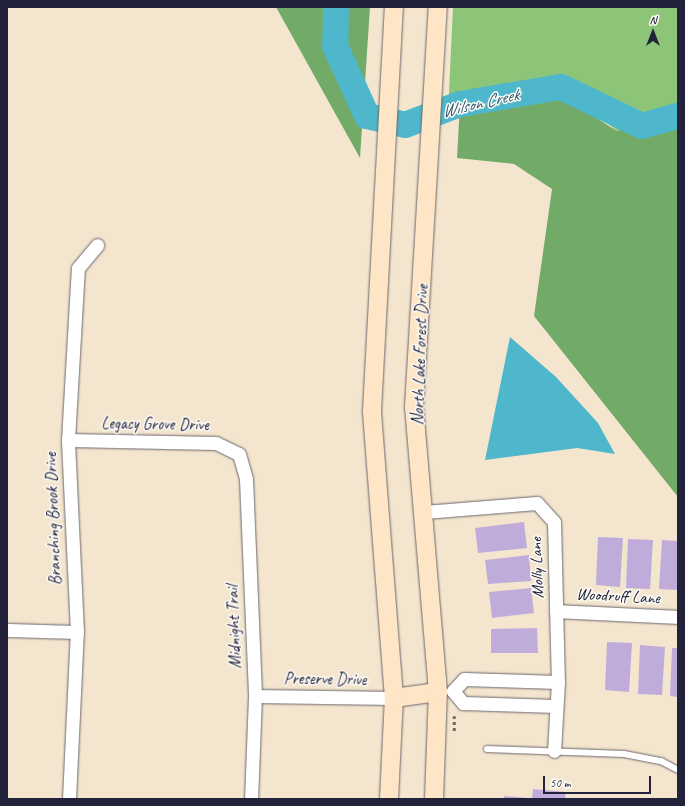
<!DOCTYPE html>
<html>
<head>
<meta charset="utf-8">
<style>
  body { margin:0 }
  #map { position:relative; width:685px; height:806px; overflow:hidden; background:#f4e6ce; font-family:Caveat,sans-serif }
  div>[style] { position:absolute }
  .green>* { inset:0; background:#8dc578 }
  .forest>* { inset:0; background:#72aa68 }
  .water>* { inset:0; background:#4eb7cc }
  .river>* { height:26px; margin:-13px; padding:0 13px; transform-origin:13px; border-radius:13px; background:#4eb7cc }
  .building>* { inset:0; background:#bfacda }
  .path>* { height:2.5px; margin-top:-1.25px; transform-origin:0; background:repeating-linear-gradient(90deg,#6c676e 0 3px,transparent 0 6px) }
  .roads { filter:drop-shadow(0 0 1px #6c676e) drop-shadow(0 0 1px #6c676e) }
  .service>* { height:6px; margin:-3px; padding:0 3px; transform-origin:3px; border-radius:3px; background:#fff }
  .minor>* { height:13px; margin:-6.5px; padding:0 6.5px; transform-origin:6.5px; border-radius:6.5px; background:#fff }
  .secondary>* { height:18px; margin:-9px; padding:0 9px; transform-origin:9px; border-radius:9px; background:#fde5c5 }
  span { translate:-50% -50%; white-space:nowrap; text-align:center; line-height:1.15; -webkit-text-stroke:3px #fdfcf7; paint-order:stroke }
  .street-label { font-size:17px; color:#22223b }
  .water-label { font-size:18px; color:#345e75; font-style:italic }
  .frame { position:absolute; inset:0; border:8px solid #22223b; pointer-events:none }
  .north { position:absolute; left:633px; top:12px; width:40px; height:40px; -webkit-text-stroke:3px #fdfcf7; paint-order:stroke; rotate:0deg; font-size:11px; font-weight:700; line-height:16px; text-align:center; color:#22223b }
  .north::after { content:''; display:block; margin:auto; width:14px; height:18px; background:#22223b; clip-path:polygon(50% 0,100% 100%,50% 72%,0 100%) }
  .scale { position:absolute; left:543px; top:776px; width:108px; height:18px; box-sizing:border-box; border:2px solid #22223b; border-top:0; padding-left:5px; font-size:12px; line-height:14px; white-space:nowrap; color:#22223b; -webkit-text-stroke:3px #fdfcf7; paint-order:stroke }
</style>
</head>
<body>
<div id="map">
  <div class="green">
    <i style="clip-path:polygon(453px 7px,678px 7px,678px 104px,617px 131px,581px 101px,538px 82px,448px 114px)"></i>
  </div>
  <div class="forest">
    <i style="clip-path:polygon(276px 7px,370px 7px,360px 158px)"></i>
    <i style="clip-path:polygon(538px 81px,617px 131px,678px 104px,678px 497px,534px 316px,552px 189px,514px 164px,457px 158px,460px 104px)"></i>
  </div>
  <div class="water">
    <i style="clip-path:polygon(510px 337px,556px 377px,598px 423px,615px 454px,577px 448px,485px 460px)"></i>
  </div>
  <div class="river">
    <i style="left:336px;top:7px;width:39px;rotate:91deg"></i>
    <i style="left:335px;top:46px;width:77px;rotate:65.4deg"></i>
    <i style="left:367px;top:116px;width:39px;rotate:13deg"></i>
    <i style="left:405px;top:125px;width:59px;rotate:-20.9deg"></i>
    <i style="left:460px;top:104px;width:102px;rotate:-9.6deg"></i>
    <i style="left:561px;top:87px;width:90px;rotate:25.7deg"></i>
    <i style="left:642px;top:126px;width:37px;rotate:-16deg"></i>
  </div>
  <div class="building">
    <i style="clip-path:polygon(524px 522px,527px 548px,478px 553px,475px 528px)"></i>
    <i style="clip-path:polygon(598px 537px,623px 538px,620px 587px,596px 585px)"></i>
    <i style="clip-path:polygon(628px 539px,653px 540px,650px 589px,626px 588px)"></i>
    <i style="clip-path:polygon(662px 540px,678px 541px,678px 590px,659px 589px)"></i>
    <i style="clip-path:polygon(529px 555px,531px 581px,488px 584px,485px 560px)"></i>
    <i style="clip-path:polygon(531px 588px,534px 613px,492px 618px,489px 592px)"></i>
    <i style="clip-path:polygon(537px 628px,538px 653px,491px 653px,491px 629px)"></i>
    <i style="clip-path:polygon(607px 642px,632px 643px,629px 692px,605px 690px)"></i>
    <i style="clip-path:polygon(640px 645px,665px 647px,662px 695px,638px 694px)"></i>
    <i style="clip-path:polygon(672px 648px,678px 648px,678px 697px,670px 696px)"></i>
    <i style="clip-path:polygon(533px 789px,566px 792px,565px 799px,532px 799px)"></i>
    <i style="clip-path:polygon(504px 796px,529px 798px,529px 799px,504px 799px)"></i>
  </div>
  <div class="path">
    <i style="left:454px;top:731px;width:15px;rotate:-90deg"></i>
  </div>
  <div class="roads">
    <div class="service">
      <i style="left:487px;top:749px;width:137px;rotate:2.1deg"></i>
      <i style="left:624px;top:754px;width:38px;rotate:11deg"></i>
      <i style="left:661px;top:761px;width:19px;rotate:28deg"></i>
    </div>
    <div class="minor">
      <i style="left:68px;top:440px;width:148px;rotate:1.2deg"></i>
      <i style="left:216px;top:443px;width:25px;rotate:26deg"></i>
      <i style="left:239px;top:454px;width:26px;rotate:74deg"></i>
      <i style="left:246px;top:479px;width:217px;rotate:87.6deg"></i>
      <i style="left:255px;top:696px;width:103px;rotate:92.2deg"></i>
      <i style="left:424px;top:512px;width:113px;rotate:-4.6deg"></i>
      <i style="left:537px;top:503px;width:25px;rotate:48deg"></i>
      <i style="left:554px;top:522px;width:160px;rotate:88.6deg"></i>
      <i style="left:558px;top:682px;width:69px;rotate:93.3deg"></i>
      <i style="left:556px;top:611px;width:122px;rotate:2.8deg"></i>
      <i style="left:7px;top:630px;width:70px;rotate:1.6deg"></i>
      <i style="left:453px;top:691px;width:16px;rotate:-47deg"></i>
      <i style="left:464px;top:679px;width:94px;rotate:1.8deg"></i>
      <i style="left:453px;top:691px;width:16px;rotate:50deg"></i>
      <i style="left:463px;top:703px;width:93px;rotate:1.8deg"></i>
      <i style="left:255px;top:696px;width:139px;rotate:0.8deg"></i>
      <i style="left:69px;top:799px;width:167px;rotate:-87.3deg"></i>
      <i style="left:77px;top:632px;width:192px;rotate:-92.7deg"></i>
      <i style="left:68px;top:440px;width:172px;rotate:-86.7deg"></i>
      <i style="left:78px;top:268px;width:30px;rotate:-50deg"></i>
    </div>
    <div class="secondary">
      <i style="left:394px;top:698px;width:44px;rotate:-7.8deg"></i>
      <i style="left:389px;top:799px;width:101px;rotate:-87.2deg"></i>
      <i style="left:394px;top:698px;width:288px;rotate:-94.4deg"></i>
      <i style="left:372px;top:411px;width:405px;rotate:-86.9deg"></i>
      <i style="left:434px;top:799px;width:107px;rotate:-87.9deg"></i>
      <i style="left:438px;top:692px;width:286px;rotate:-94.8deg"></i>
      <i style="left:414px;top:407px;width:401px;rotate:-86.6deg"></i>
    </div>
  </div>
  <div class="street-label">
    <span style="left:420px;top:355px;rotate:-88deg">North Lake Forest Drive</span>
    <span style="left:155px;top:424px;rotate:1deg">Legacy Grove Drive</span>
    <span style="left:53px;top:519px;rotate:-92deg">Branching Brook Drive</span>
    <span style="left:537px;top:568px;rotate:-92deg">Molly Lane</span>
    <span style="left:618px;top:596px;rotate:3deg">Woodruff Lane</span>
    <span style="left:234px;top:627px;rotate:-92deg">Midnight Trail</span>
    <span style="left:325px;top:679px;rotate:1deg">Preserve Drive</span>
  </div>
  <div class="water-label">
    <span style="left:480px;top:103px;rotate:-13deg">Wilson Creek</span>
  </div>
  <div class="frame"></div>
  <div class="north">N</div>
  <div class="scale">50 m</div>
</div>
</body>
</html>
